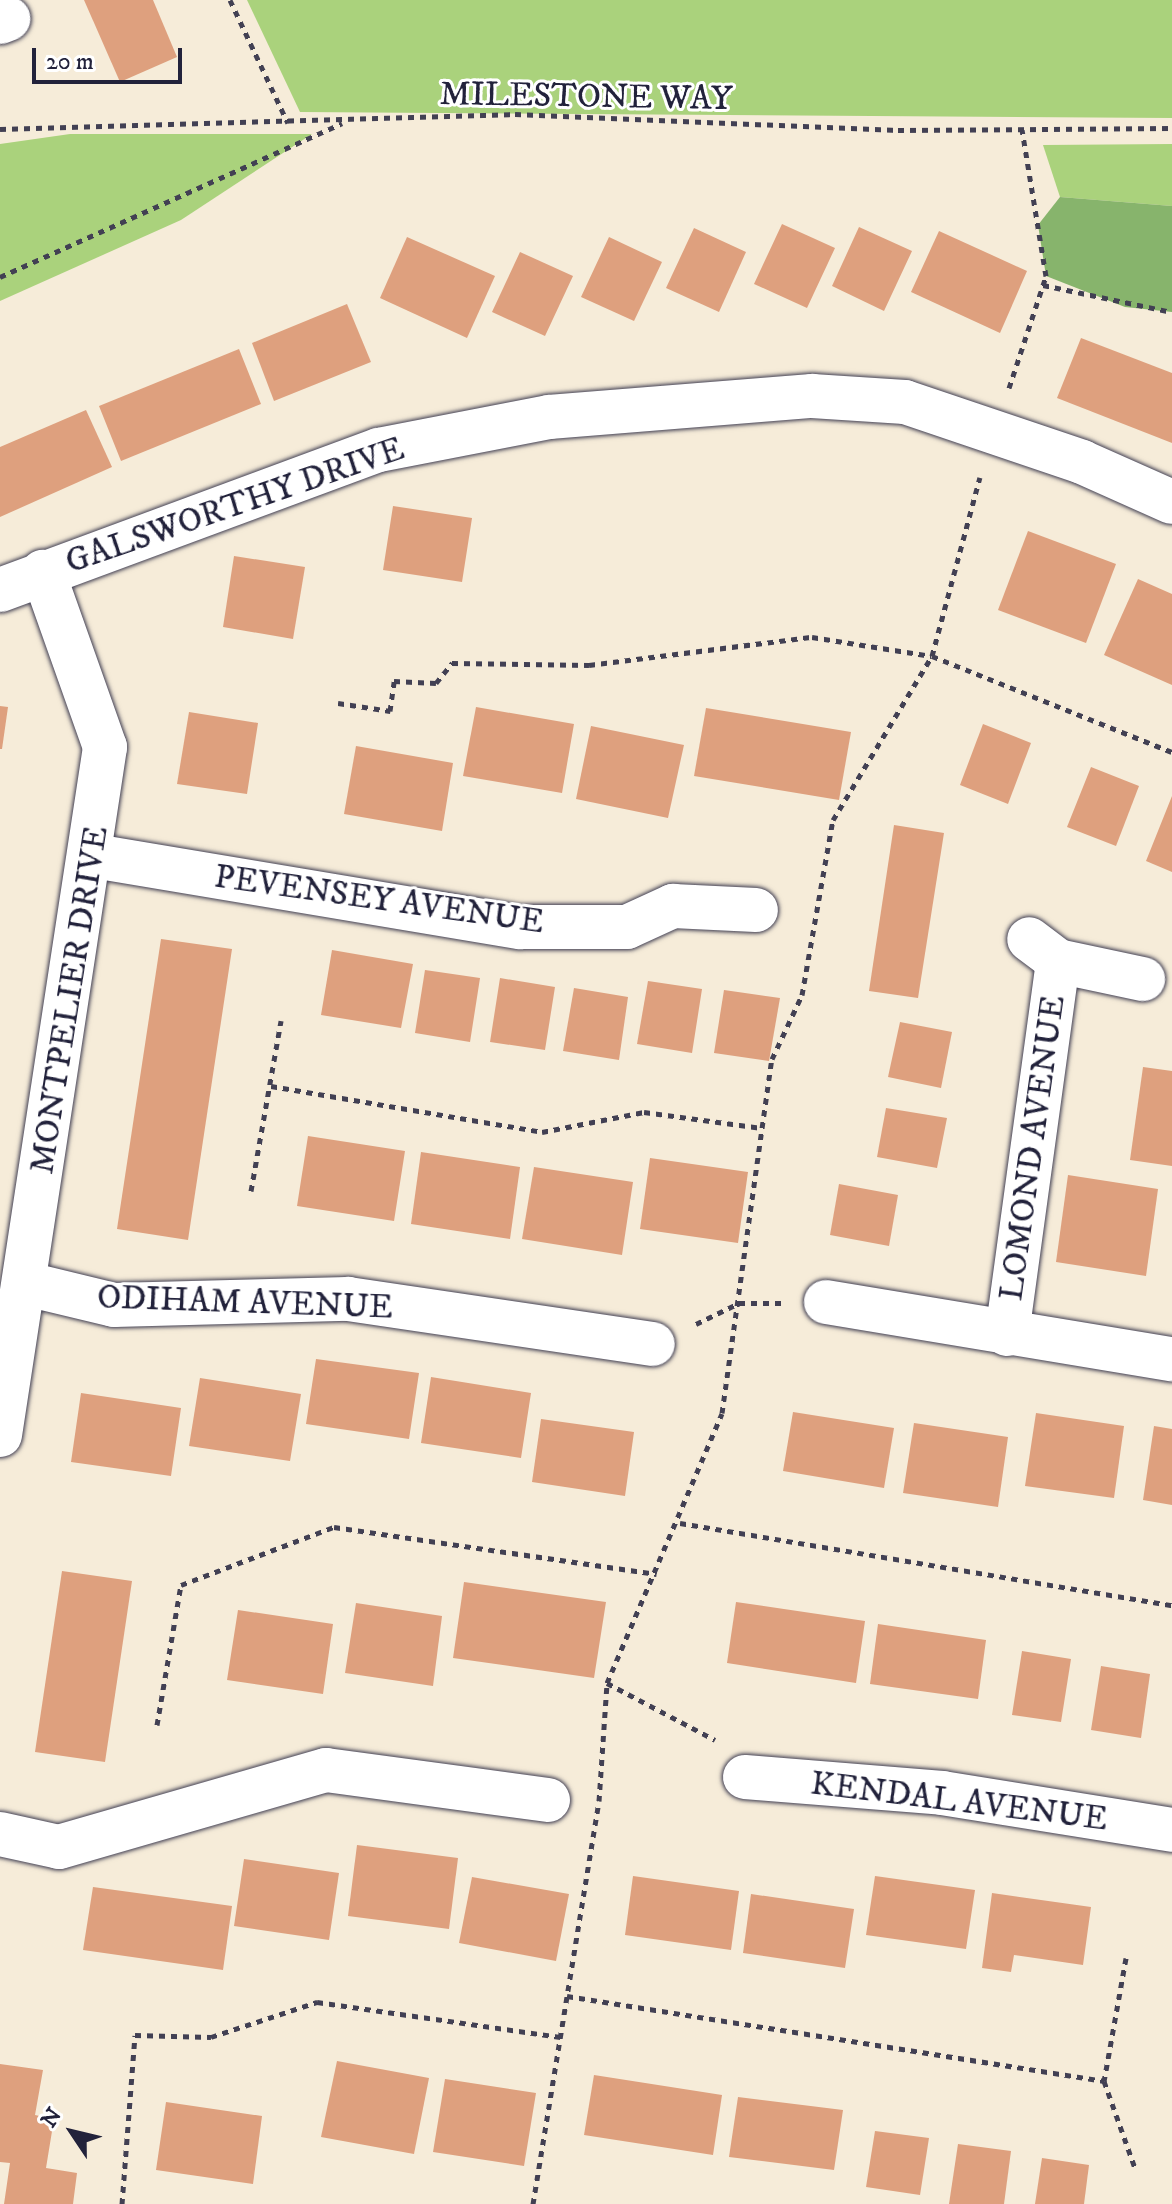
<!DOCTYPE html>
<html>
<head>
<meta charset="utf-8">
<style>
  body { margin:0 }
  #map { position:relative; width:1172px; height:2204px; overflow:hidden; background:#f6ecd9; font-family:"IM FELL DW Pica",serif }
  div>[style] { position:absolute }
  .green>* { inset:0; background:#aad27c }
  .forest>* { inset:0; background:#87b46c }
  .building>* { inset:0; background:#dea07e }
  .path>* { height:5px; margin-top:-2.5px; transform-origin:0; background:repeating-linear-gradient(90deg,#424053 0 6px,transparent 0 12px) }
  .roads { filter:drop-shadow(0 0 2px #424053) drop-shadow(0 0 2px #424053) }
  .street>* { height:44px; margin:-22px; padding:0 22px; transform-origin:22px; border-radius:22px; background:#fff }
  span { translate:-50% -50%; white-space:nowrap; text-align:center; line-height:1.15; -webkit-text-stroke:6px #fff; paint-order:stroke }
  .street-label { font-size:34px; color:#22223b }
  .north { position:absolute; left:32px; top:2092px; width:80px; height:80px; -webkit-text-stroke:6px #fff; paint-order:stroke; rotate:305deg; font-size:22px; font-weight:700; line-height:32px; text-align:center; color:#22223b }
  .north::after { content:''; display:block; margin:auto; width:28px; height:36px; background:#22223b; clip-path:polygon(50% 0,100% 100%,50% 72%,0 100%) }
  .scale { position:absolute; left:32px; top:48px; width:150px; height:36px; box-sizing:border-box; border:4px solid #22223b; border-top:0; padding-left:10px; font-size:24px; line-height:28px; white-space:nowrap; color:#22223b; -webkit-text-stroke:6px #fff; paint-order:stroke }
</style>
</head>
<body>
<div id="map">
  <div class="green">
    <i style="clip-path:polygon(247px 0,1172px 0,1172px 118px,300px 112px)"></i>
    <i style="clip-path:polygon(70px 134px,312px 134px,181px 220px,0 301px,0 144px)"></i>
    <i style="clip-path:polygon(1172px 144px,1172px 206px,1060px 197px,1043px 145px)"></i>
  </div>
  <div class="forest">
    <i style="clip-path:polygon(1060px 197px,1172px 206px,1172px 312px,1125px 307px,1046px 276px,1038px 225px)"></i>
  </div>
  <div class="building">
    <i style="clip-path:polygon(84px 0,153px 0,177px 57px,120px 82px)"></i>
    <i style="clip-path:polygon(782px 224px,835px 248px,807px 308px,754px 284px)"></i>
    <i style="clip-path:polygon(859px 227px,912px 251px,884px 311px,832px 286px)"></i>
    <i style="clip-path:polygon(694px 228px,746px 252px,719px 312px,666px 288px)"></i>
    <i style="clip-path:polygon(939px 231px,1027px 271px,1000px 333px,911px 292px)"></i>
    <i style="clip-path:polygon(407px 237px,495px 276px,467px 338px,380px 298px)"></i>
    <i style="clip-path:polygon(609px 237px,662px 262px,634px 321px,581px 297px)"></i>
    <i style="clip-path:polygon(520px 252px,573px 276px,545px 336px,492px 312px)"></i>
    <i style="clip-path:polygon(347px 304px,371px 362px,274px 401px,252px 343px)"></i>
    <i style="clip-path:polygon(1081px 338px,1172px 373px,1172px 443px,1057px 398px)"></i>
    <i style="clip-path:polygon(239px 349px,261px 404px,121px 461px,99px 406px)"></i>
    <i style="clip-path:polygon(86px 410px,112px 467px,0 517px,0 447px)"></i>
    <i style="clip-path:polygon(393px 506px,472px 518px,462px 582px,383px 570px)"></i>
    <i style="clip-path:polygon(1028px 531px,1116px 564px,1086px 643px,998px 610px)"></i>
    <i style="clip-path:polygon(234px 556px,305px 567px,293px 639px,223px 627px)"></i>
    <i style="clip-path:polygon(1138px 579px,1172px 594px,1172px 685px,1104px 655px)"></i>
    <i style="clip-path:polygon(0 706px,8px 707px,2px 749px,0 749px)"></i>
    <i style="clip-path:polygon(476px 707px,574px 724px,562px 793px,463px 776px)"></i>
    <i style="clip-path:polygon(706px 708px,851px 732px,839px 800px,694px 776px)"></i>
    <i style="clip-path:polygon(189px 712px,258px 723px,247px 794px,177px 784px)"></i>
    <i style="clip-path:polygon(983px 724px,1031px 743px,1008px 804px,960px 785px)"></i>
    <i style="clip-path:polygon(591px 726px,684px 745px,668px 818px,576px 799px)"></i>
    <i style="clip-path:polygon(356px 746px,453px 763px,442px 831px,344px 814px)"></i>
    <i style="clip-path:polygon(1091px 767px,1139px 786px,1116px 846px,1067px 827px)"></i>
    <i style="clip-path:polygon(1172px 796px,1172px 872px,1146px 861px)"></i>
    <i style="clip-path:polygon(894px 825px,944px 833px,918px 998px,869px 991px)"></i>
    <i style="clip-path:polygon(161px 939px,232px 949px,188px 1240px,117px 1229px)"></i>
    <i style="clip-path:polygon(332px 950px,413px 964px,401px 1028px,321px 1015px)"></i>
    <i style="clip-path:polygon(425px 970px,480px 978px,470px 1042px,415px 1033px)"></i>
    <i style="clip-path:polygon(500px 978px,555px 987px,545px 1050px,490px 1042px)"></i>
    <i style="clip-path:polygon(648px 981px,702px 989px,692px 1053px,637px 1044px)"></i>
    <i style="clip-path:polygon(574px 988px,628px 997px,619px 1060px,563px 1051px)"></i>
    <i style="clip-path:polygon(724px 990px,780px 998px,769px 1061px,714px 1053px)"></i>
    <i style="clip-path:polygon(900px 1022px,952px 1032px,941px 1088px,888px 1077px)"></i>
    <i style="clip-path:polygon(1143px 1067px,1172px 1071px,1172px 1166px,1130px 1160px)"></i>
    <i style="clip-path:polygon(886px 1108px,947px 1118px,937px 1168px,877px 1157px)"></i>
    <i style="clip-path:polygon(308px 1136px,405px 1151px,394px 1221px,297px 1206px)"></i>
    <i style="clip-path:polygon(421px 1152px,520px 1167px,510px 1239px,411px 1224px)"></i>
    <i style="clip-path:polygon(650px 1158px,748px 1172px,738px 1243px,640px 1229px)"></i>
    <i style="clip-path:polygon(534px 1167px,633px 1182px,622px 1255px,522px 1239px)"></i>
    <i style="clip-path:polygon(1068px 1175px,1158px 1189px,1146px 1276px,1056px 1262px)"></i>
    <i style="clip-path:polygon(839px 1184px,898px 1195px,889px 1246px,830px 1235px)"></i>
    <i style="clip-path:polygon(316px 1359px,419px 1373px,409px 1439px,306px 1424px)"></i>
    <i style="clip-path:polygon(431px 1377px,531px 1393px,521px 1458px,421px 1443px)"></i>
    <i style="clip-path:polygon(200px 1378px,301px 1394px,290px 1461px,189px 1446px)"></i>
    <i style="clip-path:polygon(81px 1393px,181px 1408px,171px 1476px,71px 1462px)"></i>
    <i style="clip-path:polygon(793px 1412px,894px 1428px,884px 1488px,783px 1471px)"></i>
    <i style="clip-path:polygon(1036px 1413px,1124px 1426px,1114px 1498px,1025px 1486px)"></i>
    <i style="clip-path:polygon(541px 1419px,634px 1432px,625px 1496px,532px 1482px)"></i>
    <i style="clip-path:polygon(914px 1423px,1008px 1437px,998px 1507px,903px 1493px)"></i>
    <i style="clip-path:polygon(1154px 1426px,1172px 1429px,1172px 1505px,1143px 1500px)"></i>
    <i style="clip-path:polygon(62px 1571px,132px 1581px,105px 1762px,35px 1752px)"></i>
    <i style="clip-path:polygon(464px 1582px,606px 1602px,594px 1678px,453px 1658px)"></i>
    <i style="clip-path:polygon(736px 1602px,865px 1621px,856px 1683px,727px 1663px)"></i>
    <i style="clip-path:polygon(356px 1603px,442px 1616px,433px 1686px,345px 1673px)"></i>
    <i style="clip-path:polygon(238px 1610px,333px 1624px,323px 1694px,227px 1680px)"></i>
    <i style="clip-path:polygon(878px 1624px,986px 1640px,978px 1699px,870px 1684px)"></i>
    <i style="clip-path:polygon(1022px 1651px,1071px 1659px,1061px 1722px,1012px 1715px)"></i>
    <i style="clip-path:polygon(1101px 1666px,1150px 1674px,1141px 1738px,1091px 1730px)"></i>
    <i style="clip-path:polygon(357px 1845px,458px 1858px,449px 1929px,348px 1916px)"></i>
    <i style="clip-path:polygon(244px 1859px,339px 1873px,329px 1940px,234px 1926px)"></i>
    <i style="clip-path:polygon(633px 1876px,739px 1891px,731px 1950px,625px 1935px)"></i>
    <i style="clip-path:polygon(875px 1876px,975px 1890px,966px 1949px,866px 1935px)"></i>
    <i style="clip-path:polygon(472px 1877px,569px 1894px,556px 1961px,459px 1943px)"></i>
    <i style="clip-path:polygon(93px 1887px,232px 1906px,223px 1970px,83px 1950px)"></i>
    <i style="clip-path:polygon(992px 1893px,1091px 1907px,1083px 1965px,1014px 1955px,1011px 1972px,982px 1968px)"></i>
    <i style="clip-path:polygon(751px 1894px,854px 1909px,845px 1968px,743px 1953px)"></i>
    <i style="clip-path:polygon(337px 2061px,429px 2078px,414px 2154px,321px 2137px)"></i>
    <i style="clip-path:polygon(0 2064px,43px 2070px,35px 2115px,54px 2119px,46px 2168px,77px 2173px,73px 2204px,4px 2204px,10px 2163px,0 2162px)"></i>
    <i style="clip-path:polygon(594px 2075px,722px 2095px,713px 2155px,584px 2135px)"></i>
    <i style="clip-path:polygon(445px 2079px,536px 2093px,524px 2166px,433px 2152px)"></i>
    <i style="clip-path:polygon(738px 2097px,843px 2110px,834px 2170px,729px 2157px)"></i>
    <i style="clip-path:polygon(166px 2102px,262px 2116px,253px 2184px,156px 2170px)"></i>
    <i style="clip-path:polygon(875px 2131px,929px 2138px,920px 2195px,866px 2187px)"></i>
    <i style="clip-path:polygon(958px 2144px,1011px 2151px,1004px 2204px,949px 2204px)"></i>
    <i style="clip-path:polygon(1042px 2158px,1089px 2165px,1084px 2204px,1035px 2204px)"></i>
  </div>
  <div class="path">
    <i style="left:230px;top:0;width:136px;rotate:64.8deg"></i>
    <i style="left:0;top:129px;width:515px;rotate:-1.67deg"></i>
    <i style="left:515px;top:114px;width:383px;rotate:2.4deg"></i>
    <i style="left:898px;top:130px;width:274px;rotate:-0.4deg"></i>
    <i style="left:0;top:277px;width:375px;rotate:-24.2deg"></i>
    <i style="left:1043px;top:285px;width:132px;rotate:11.8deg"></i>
    <i style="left:1009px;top:388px;width:118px;rotate:-71.7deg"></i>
    <i style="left:1046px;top:276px;width:148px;rotate:-99.3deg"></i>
    <i style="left:338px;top:703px;width:53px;rotate:8.7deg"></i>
    <i style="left:390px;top:711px;width:30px;rotate:-82deg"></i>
    <i style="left:394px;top:681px;width:42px;rotate:2.7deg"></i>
    <i style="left:436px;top:683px;width:26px;rotate:-51deg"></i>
    <i style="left:452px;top:663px;width:137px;rotate:0.8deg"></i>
    <i style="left:589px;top:665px;width:225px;rotate:-7.2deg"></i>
    <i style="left:812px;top:637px;width:121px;rotate:9deg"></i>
    <i style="left:932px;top:656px;width:258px;rotate:21.8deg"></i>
    <i style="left:271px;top:1086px;width:275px;rotate:9.6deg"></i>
    <i style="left:542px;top:1132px;width:104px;rotate:-11.1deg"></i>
    <i style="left:644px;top:1112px;width:119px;rotate:7.7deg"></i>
    <i style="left:251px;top:1191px;width:173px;rotate:-80deg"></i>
    <i style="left:696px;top:1324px;width:48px;rotate:-26deg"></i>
    <i style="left:739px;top:1303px;width:42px"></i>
    <i style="left:680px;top:1523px;width:499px;rotate:9.5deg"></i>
    <i style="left:607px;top:1683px;width:122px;rotate:27.8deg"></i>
    <i style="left:157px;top:1725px;width:142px;rotate:-80.3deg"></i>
    <i style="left:181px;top:1585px;width:164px;rotate:-20.8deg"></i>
    <i style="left:334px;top:1527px;width:326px;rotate:8.3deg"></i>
    <i style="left:1126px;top:1958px;width:125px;rotate:100.1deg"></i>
    <i style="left:1104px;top:2081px;width:92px;rotate:70.4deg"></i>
    <i style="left:567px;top:1996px;width:544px;rotate:8.99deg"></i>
    <i style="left:122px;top:2204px;width:169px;rotate:-85.6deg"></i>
    <i style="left:135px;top:2035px;width:76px;rotate:1.5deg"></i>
    <i style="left:211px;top:2037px;width:112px;rotate:-18.3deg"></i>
    <i style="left:317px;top:2002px;width:246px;rotate:8.2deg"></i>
    <i style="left:533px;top:2204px;width:408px;rotate:-80.7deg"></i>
    <i style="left:599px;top:1801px;width:118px;rotate:-86.1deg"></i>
    <i style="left:607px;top:1683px;width:293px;rotate:-66.9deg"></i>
    <i style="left:722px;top:1413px;width:358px;rotate:-82deg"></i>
    <i style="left:772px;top:1059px;width:71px;rotate:-64.9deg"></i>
    <i style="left:802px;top:995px;width:178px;rotate:-80deg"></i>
    <i style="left:833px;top:820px;width:192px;rotate:-58.9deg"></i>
    <i style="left:932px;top:656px;width:185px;rotate:-75deg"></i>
  </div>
  <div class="roads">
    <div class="street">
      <i style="left:0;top:22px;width:9px;rotate:-21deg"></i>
      <i style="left:0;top:590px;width:404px;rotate:-20.3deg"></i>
      <i style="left:379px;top:450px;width:173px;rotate:-11deg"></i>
      <i style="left:549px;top:417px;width:264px;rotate:-4.6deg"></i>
      <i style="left:812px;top:396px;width:93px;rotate:3.7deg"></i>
      <i style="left:905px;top:402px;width:187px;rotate:18.7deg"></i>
      <i style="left:1082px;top:462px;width:98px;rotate:24deg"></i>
      <i style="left:94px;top:856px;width:432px;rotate:9.5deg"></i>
      <i style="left:520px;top:927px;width:107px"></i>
      <i style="left:627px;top:927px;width:51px;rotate:-24.5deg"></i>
      <i style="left:673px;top:906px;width:83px;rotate:2.8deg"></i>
      <i style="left:1058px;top:961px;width:87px;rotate:12deg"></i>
      <i style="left:27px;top:1284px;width:89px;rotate:13.6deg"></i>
      <i style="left:114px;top:1305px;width:234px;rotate:-1.5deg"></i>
      <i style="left:348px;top:1299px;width:308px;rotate:8.4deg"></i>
      <i style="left:826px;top:1302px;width:351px;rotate:9.4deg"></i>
      <i style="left:1007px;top:1334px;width:376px;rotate:-82.2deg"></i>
      <i style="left:1058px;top:961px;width:36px;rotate:-143deg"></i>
      <i style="left:0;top:1435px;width:696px;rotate:-81.32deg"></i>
      <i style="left:105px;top:747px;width:186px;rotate:-109.5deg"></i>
      <i style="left:745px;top:1777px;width:198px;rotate:4.6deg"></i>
      <i style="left:942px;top:1793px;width:233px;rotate:9.1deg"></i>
      <i style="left:0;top:1834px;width:60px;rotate:12.4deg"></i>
      <i style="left:59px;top:1847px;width:278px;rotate:-16.1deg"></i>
      <i style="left:326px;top:1770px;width:224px;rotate:7.7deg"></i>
    </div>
  </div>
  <div class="street-label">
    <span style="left:586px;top:97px;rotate:1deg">MILESTONE WAY</span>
    <span style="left:235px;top:506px;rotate:-19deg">GALSWORTHY DRIVE</span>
    <span style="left:379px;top:900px;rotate:8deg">PEVENSEY AVENUE</span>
    <span style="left:70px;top:1000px;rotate:-81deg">MONTPELIER DRIVE</span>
    <span style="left:1033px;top:1148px;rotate:-82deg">LOMOND AVENUE</span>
    <span style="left:245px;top:1303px;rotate:2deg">ODIHAM AVENUE</span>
    <span style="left:959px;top:1802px;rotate:7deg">KENDAL AVENUE</span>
  </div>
  <div class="north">N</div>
  <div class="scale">20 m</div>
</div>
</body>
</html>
